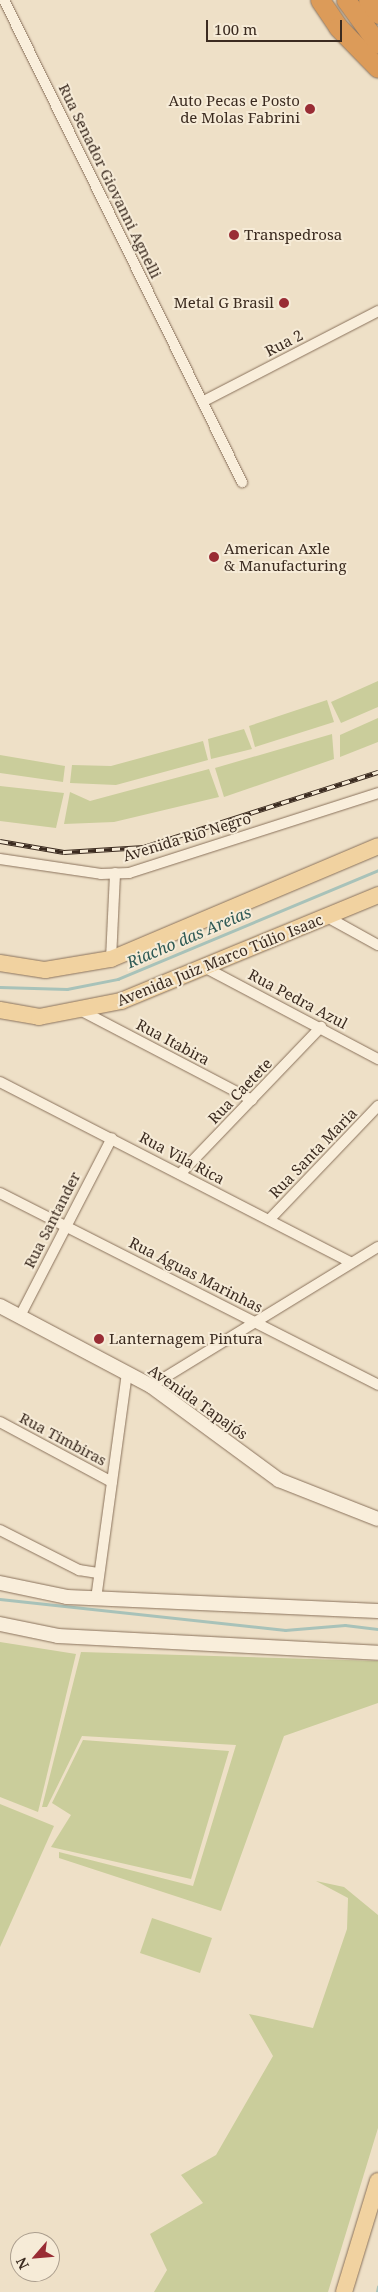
<!DOCTYPE html>
<html>
<head>
<meta charset="utf-8">
<style>
  body { margin:0 }
  #map { position:relative; width:378px; height:2292px; overflow:hidden; background:#eee0c7; font-family:"Noto Serif",serif }
  div>[style] { position:absolute }
  .green>* { inset:0; background:#cacd9b }
  .stream>* { height:2.5px; margin:-1.25px; padding:0 1.25px; transform-origin:1.25px; border-radius:1.25px; background:#a8c2b9 }
  .roads { filter:drop-shadow(0 0 1px #8a725c) drop-shadow(0 0 1px #8a725c) }
  .minor>* { height:10px; margin:-5px; padding:0 5px; transform-origin:5px; border-radius:5px; background:#f9eedb }
  .secondary>* { height:14px; margin:-7px; padding:0 7px; transform-origin:7px; border-radius:7px; background:#f9eedb }
  .primary>* { height:16px; margin:-8px; padding:0 8px; transform-origin:8px; border-radius:8px; background:#f1d2a0 }
  .motorway>* { height:19px; margin:-9.5px; padding:0 9.5px; transform-origin:9.5px; border-radius:9.5px; background:#dc9b59 }
  .rail>* { height:4.5px; margin-top:-2.25px; transform-origin:0; background:repeating-linear-gradient(90deg,#f6ebd7 0 8px,#3b2b20 0 16px); box-sizing:border-box; border-block:1px solid #3b2b20 }
  .dots>* { width:14px; height:14px; translate:-50% -50%; box-sizing:border-box; border:2px solid #f6ebd7; border-radius:50% }
  span { translate:-50% -50%; white-space:nowrap; text-align:center; line-height:1.15; -webkit-text-stroke:4px #f6ebd7; paint-order:stroke }
  .poi-label { font-size:15px; color:#3b2b20 }
  .right { translate:-100% -50%; text-align:right }
  .left { translate:0 -50%; text-align:left }
  .street-label { font-size:15px; color:#3b2b20 }
  .water-label { font-size:16px; color:#2f5a55; font-style:italic }
  .north { position:absolute; left:10px; top:2232px; width:50px; height:50px; box-sizing:border-box; background:#f6ebd7; border:1px solid #ab9e8e; border-radius:50%; rotate:243deg; font-size:14px; font-weight:700; line-height:20px; text-align:center; color:#3b2b20 }
  .north::after { content:''; display:block; margin:auto; width:18px; height:22px; background:#992c34; clip-path:polygon(50% 0,100% 100%,50% 72%,0 100%) }
  .scale { position:absolute; left:206px; top:20px; width:136px; height:22px; box-sizing:border-box; border:2px solid #3b2b20; border-top:0; padding-left:6px; font-size:15px; line-height:18px; white-space:nowrap; color:#3b2b20; -webkit-text-stroke:4px #f6ebd7; paint-order:stroke }
</style>
</head>
<body>
<div id="map">
  <div class="green">
    <i style="clip-path:polygon(378px 681px,378px 707px,341px 723px,331px 702px)"></i>
    <i style="clip-path:polygon(327px 700px,334px 722px,255px 747px,249px 726px)"></i>
    <i style="clip-path:polygon(378px 718px,378px 742px,340px 757px,340px 735px)"></i>
    <i style="clip-path:polygon(244px 729px,252px 749px,211px 759px,208px 739px)"></i>
    <i style="clip-path:polygon(332px 734px,334px 759px,224px 797px,215px 768px)"></i>
    <i style="clip-path:polygon(203px 741px,208px 760px,116px 785px,70px 783px,72px 765px,111px 766px)"></i>
    <i style="clip-path:polygon(0 755px,65px 766px,63px 782px,0 773px)"></i>
    <i style="clip-path:polygon(209px 769px,219px 797px,114px 822px,64px 824px,70px 792px,90px 801px)"></i>
    <i style="clip-path:polygon(0 786px,64px 793px,56px 828px,0 821px)"></i>
    <i style="clip-path:polygon(0 1642px,76px 1654px,38px 1812px,0 1797px)"></i>
    <i style="clip-path:polygon(81px 1652px,378px 1661px,378px 1703px,284px 1736px,221px 1911px,59px 1858px,59px 1852px,193px 1886px,236px 1745px,82px 1736px,47px 1807px,42px 1807px)"></i>
    <i style="clip-path:polygon(83px 1740px,229px 1751px,191px 1879px,51px 1847px,71px 1815px,52px 1803px)"></i>
    <i style="clip-path:polygon(0 1804px,54px 1826px,0 1947px)"></i>
    <i style="clip-path:polygon(316px 1881px,344px 1887px,378px 1915px,378px 2128px,328px 2292px,154px 2292px,167px 2270px,150px 2234px,203px 2203px,181px 2175px,216px 2155px,273px 2056px,249px 2014px,313px 2028px,347px 1929px,348px 1898px)"></i>
    <i style="clip-path:polygon(152px 1918px,212px 1938px,200px 1973px,140px 1953px)"></i>
  </div>
  <div class="stream">
    <i style="left:0;top:987px;width:67px;rotate:1.7deg"></i>
    <i style="left:67px;top:989px;width:52px;rotate:-11.1deg"></i>
    <i style="left:118px;top:979px;width:282px;rotate:-22.7deg"></i>
    <i style="left:0;top:1599px;width:287px;rotate:6.2deg"></i>
    <i style="left:285px;top:1630px;width:60px;rotate:-4.8deg"></i>
    <i style="left:345px;top:1625px;width:33px;rotate:7deg"></i>
    <i style="left:377px;top:2292px;width:5px;rotate:-79deg"></i>
  </div>
  <div class="roads">
    <div class="minor">
      <i style="left:4px;top:0;width:538px;rotate:63.72deg"></i>
      <i style="left:204px;top:401px;width:196px;rotate:-27.3deg"></i>
      <i style="left:0;top:859px;width:102px;rotate:8.4deg"></i>
      <i style="left:101px;top:874px;width:28px;rotate:-2deg"></i>
      <i style="left:129px;top:873px;width:262px;rotate:-17.8deg"></i>
      <i style="left:329px;top:918px;width:56px;rotate:28.9deg"></i>
      <i style="left:111px;top:959px;width:86px;rotate:-87.3deg"></i>
      <i style="left:204px;top:967px;width:197px;rotate:27.9deg"></i>
      <i style="left:80px;top:1010px;width:194px;rotate:27.6deg"></i>
      <i style="left:0;top:1082px;width:394px;rotate:27.2deg"></i>
      <i style="left:180px;top:1174px;width:204px;rotate:-46.2deg"></i>
      <i style="left:0;top:1193px;width:424px;rotate:26.9deg"></i>
      <i style="left:269px;top:1220px;width:158px;rotate:-46.3deg"></i>
      <i style="left:20px;top:1316px;width:200px;rotate:-62.7deg"></i>
      <i style="left:151px;top:1386px;width:266px;rotate:-31.5deg"></i>
      <i style="left:0;top:1422px;width:127px;rotate:28.2deg"></i>
      <i style="left:0;top:1530px;width:89px;rotate:26.9deg"></i>
      <i style="left:79px;top:1570px;width:19px;rotate:9deg"></i>
      <i style="left:96px;top:1599px;width:228px;rotate:-82.2deg"></i>
    </div>
    <div class="secondary">
      <i style="left:0;top:1306px;width:171px;rotate:27.9deg"></i>
      <i style="left:151px;top:1386px;width:159px;rotate:36.3deg"></i>
      <i style="left:279px;top:1480px;width:106px;rotate:21.5deg"></i>
      <i style="left:0;top:1583px;width:68px;rotate:11.8deg"></i>
      <i style="left:67px;top:1597px;width:311px;rotate:2.6deg"></i>
      <i style="left:0;top:1624px;width:59px;rotate:11.7deg"></i>
      <i style="left:58px;top:1636px;width:320px;rotate:3deg"></i>
    </div>
    <div class="primary">
      <i style="left:0;top:963px;width:46px;rotate:8.8deg"></i>
      <i style="left:45px;top:970px;width:67px;rotate:-9.5deg"></i>
      <i style="left:111px;top:959px;width:290px;rotate:-22.9deg"></i>
      <i style="left:0;top:1010px;width:40px;rotate:10deg"></i>
      <i style="left:39px;top:1017px;width:84px;rotate:-11deg"></i>
      <i style="left:121px;top:1001px;width:278px;rotate:-22.4deg"></i>
      <i style="left:344px;top:2292px;width:116px;rotate:-73deg"></i>
    </div>
    <div class="motorway">
      <i style="left:320px;top:0;width:32px;rotate:56deg"></i>
      <i style="left:338px;top:27px;width:57px;rotate:45.7deg"></i>
      <i style="left:346px;top:0;width:54px;rotate:54deg"></i>
      <i style="left:368px;top:0;width:17px;rotate:54deg"></i>
    </div>
  </div>
  <div class="rail">
    <i style="left:0;top:841px;width:65px;rotate:9.8deg"></i>
    <i style="left:64px;top:852px;width:80px;rotate:-3.6deg"></i>
    <i style="left:144px;top:847px;width:246px;rotate:-17.8deg"></i>
  </div>
  <div class="dots">
    <i style="left:310px;top:109px;background:#992c34"></i>
    <i style="left:234px;top:235px;background:#992c34"></i>
    <i style="left:284px;top:303px;background:#992c34"></i>
    <i style="left:214px;top:557px;background:#992c34"></i>
    <i style="left:99px;top:1339px;background:#992c34"></i>
  </div>
  <div class="poi-label">
    <span class="right" style="left:300px;top:109px">Auto Pecas e Posto<br>de Molas Fabrini</span>
    <span class="left" style="left:244px;top:235px">Transpedrosa</span>
    <span class="right" style="left:274px;top:303px">Metal G Brasil</span>
    <span class="left" style="left:224px;top:557px">American Axle<br>&amp; Manufacturing</span>
    <span class="left" style="left:109px;top:1339px">Lanternagem Pintura</span>
  </div>
  <div class="street-label">
    <span style="left:110px;top:181px;rotate:64deg">Rua Senador Giovanni Agnelli</span>
    <span style="left:284px;top:343px;rotate:-27deg">Rua 2</span>
    <span style="left:187px;top:837px;rotate:-17deg">Avenida Rio Negro</span>
    <span style="left:220px;top:960px;rotate:-22deg">Avenida Juiz Marco Túlio Isaac</span>
    <span style="left:298px;top:999px;rotate:28deg">Rua Pedra Azul</span>
    <span style="left:173px;top:1042px;rotate:28deg">Rua Itabira</span>
    <span style="left:240px;top:1091px;rotate:-46deg">Rua Caetete</span>
    <span style="left:313px;top:1153px;rotate:-46deg">Rua Santa Maria</span>
    <span style="left:182px;top:1158px;rotate:28deg">Rua Vila Rica</span>
    <span style="left:52px;top:1220px;rotate:-63deg">Rua Santander</span>
    <span style="left:196px;top:1275px;rotate:27deg">Rua Águas Marinhas</span>
    <span style="left:198px;top:1402px;rotate:35deg">Avenida Tapajós</span>
    <span style="left:63px;top:1439px;rotate:28deg">Rua Timbiras</span>
  </div>
  <div class="water-label">
    <span style="left:189px;top:937px;rotate:-23deg">Riacho das Areias</span>
  </div>
  <div class="north">N</div>
  <div class="scale">100 m</div>
</div>
</body>
</html>
